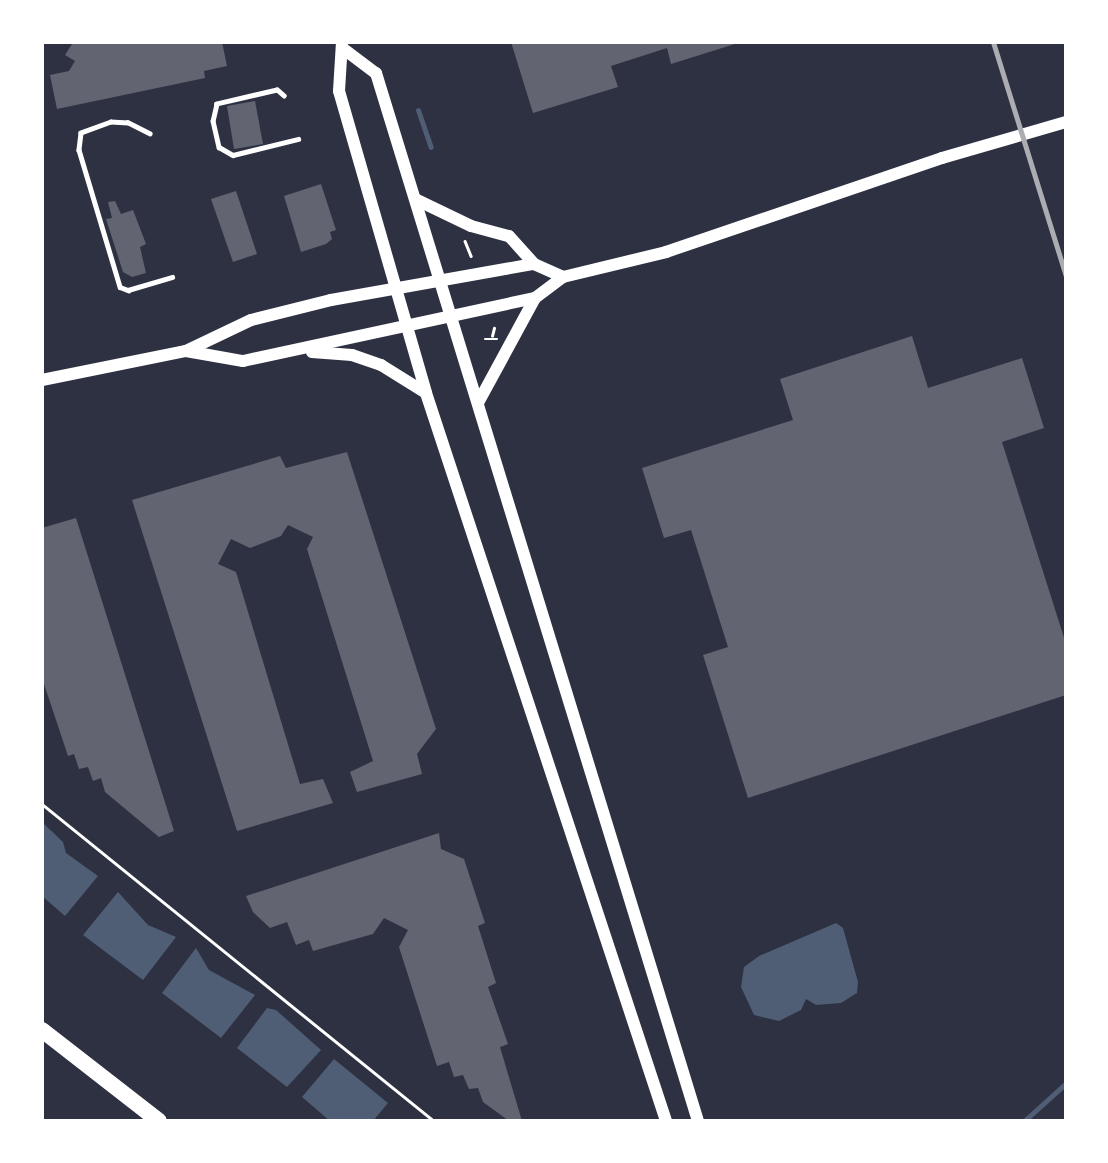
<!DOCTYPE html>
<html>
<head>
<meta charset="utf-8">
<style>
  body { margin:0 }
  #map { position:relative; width:1108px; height:1163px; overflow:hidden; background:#2d3142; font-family:"Golos Text",sans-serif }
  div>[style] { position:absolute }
  .water>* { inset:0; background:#4f5d75 }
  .stream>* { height:5px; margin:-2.5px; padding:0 2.5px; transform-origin:2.5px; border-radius:2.5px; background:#4f5d75 }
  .building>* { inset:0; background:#626471 }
  .path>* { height:2.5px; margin:-1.25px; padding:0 1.25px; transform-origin:1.25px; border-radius:1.25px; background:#fff }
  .service>* { height:4.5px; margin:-2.25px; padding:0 2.25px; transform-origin:2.25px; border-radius:2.25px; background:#fff }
  .secondary>* { height:12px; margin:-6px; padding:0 6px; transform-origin:6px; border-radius:6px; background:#fff }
  .motorway>* { height:16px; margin:-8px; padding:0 8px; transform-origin:8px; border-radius:8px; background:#fff }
  .rail>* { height:5px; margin:-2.5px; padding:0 2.5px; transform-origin:2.5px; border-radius:2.5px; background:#abadb3 }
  span { translate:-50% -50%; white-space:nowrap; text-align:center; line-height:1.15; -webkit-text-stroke:5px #fff; paint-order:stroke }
  .frame { position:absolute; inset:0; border:44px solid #fff; pointer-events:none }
</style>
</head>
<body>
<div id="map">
  <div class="water">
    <i style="clip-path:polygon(42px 822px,63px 842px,66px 853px,98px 876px,65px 916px,42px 896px)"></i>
    <i style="clip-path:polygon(118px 892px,148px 925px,176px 937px,143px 980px,83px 935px)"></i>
    <i style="clip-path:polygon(836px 923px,843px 928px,858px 982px,857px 993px,841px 1003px,816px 1005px,806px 999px,801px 1010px,779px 1021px,754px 1015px,741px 987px,744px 967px,759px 956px)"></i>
    <i style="clip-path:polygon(196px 948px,209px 970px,255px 995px,221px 1038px,162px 993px)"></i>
    <i style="clip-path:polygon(267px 1008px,276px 1010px,321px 1050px,287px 1087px,237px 1048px)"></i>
    <i style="clip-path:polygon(334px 1059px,388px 1103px,373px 1121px,330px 1121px,302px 1097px)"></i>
  </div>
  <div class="stream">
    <i style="left:418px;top:110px;width:39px;rotate:71deg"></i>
    <i style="left:1024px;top:1121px;width:57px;rotate:-42.1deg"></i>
  </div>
  <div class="building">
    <i style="clip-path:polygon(68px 42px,222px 42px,227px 66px,204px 71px,205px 78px,57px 109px,50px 75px,69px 71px,75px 61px,65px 55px,72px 44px)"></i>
    <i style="clip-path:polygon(511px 42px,738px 42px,738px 43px,671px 64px,667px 48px,611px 66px,618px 87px,533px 113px)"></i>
    <i style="clip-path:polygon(255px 101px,263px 144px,234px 149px,227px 106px)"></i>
    <i style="clip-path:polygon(321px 184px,336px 230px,330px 232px,332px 239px,326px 244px,301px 252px,284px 196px)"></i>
    <i style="clip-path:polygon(236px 191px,257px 254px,233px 262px,211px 199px)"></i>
    <i style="clip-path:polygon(115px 201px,121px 214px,133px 210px,146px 244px,140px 247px,146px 273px,132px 277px,123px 272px,106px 219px,112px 218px,108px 202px)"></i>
    <i style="clip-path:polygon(912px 336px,928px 388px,1022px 358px,1044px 428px,1002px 442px,1066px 644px,1066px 695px,748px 798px,703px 655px,728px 647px,691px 530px,664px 538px,642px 468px,793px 420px,780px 379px)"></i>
    <i style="clip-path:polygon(347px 452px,436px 729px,417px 754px,422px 774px,357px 792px,350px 772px,373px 761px,307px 549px,313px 537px,288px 525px,281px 536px,250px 548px,231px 539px,218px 564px,236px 572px,300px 784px,323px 779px,333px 803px,237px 831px,132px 500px,280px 456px,286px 468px)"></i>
    <i style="clip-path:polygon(76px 518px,174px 831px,159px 837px,105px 792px,101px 778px,93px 781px,88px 767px,79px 769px,74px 754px,68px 756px,42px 678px,42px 528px)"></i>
    <i style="clip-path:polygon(439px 833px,441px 849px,464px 859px,485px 923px,478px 926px,496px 983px,488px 987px,508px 1044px,500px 1047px,522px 1121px,509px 1121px,483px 1102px,478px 1088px,469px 1089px,463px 1075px,454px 1077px,449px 1062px,437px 1066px,399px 947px,408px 930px,384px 918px,373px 934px,313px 951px,309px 940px,296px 945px,287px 922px,270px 928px,253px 912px,246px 896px)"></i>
  </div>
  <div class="path">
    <i style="left:465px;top:241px;width:16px;rotate:68deg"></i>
    <i style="left:492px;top:336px;width:8px;rotate:-76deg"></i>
    <i style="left:485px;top:339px;width:12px"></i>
    <i style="left:42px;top:804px;width:504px;rotate:38.96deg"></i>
  </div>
  <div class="service">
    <i style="left:284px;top:96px;width:9px;rotate:-139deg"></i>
    <i style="left:277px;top:90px;width:62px;rotate:166.9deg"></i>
    <i style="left:217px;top:104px;width:17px;rotate:103deg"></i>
    <i style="left:213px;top:121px;width:27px;rotate:77deg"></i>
    <i style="left:219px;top:147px;width:16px;rotate:30deg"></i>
    <i style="left:233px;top:155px;width:67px;rotate:-13.8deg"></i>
    <i style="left:150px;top:134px;width:25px;rotate:-153deg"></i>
    <i style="left:128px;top:123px;width:17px;rotate:-177deg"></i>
    <i style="left:111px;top:122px;width:32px;rotate:160deg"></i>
    <i style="left:81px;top:133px;width:17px;rotate:97deg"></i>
    <i style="left:79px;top:150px;width:143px;rotate:73.3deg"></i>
    <i style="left:120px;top:287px;width:9px;rotate:21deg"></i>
    <i style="left:128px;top:290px;width:46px;rotate:-16.5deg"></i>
  </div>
  <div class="secondary">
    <i style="left:342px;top:42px;width:49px;rotate:93.5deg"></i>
    <i style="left:339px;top:91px;width:314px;rotate:73.9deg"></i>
    <i style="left:426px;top:393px;width:767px;rotate:71.75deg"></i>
    <i style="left:345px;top:50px;width:39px;rotate:37deg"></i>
    <i style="left:376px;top:73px;width:1096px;rotate:72.92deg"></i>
    <i style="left:417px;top:200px;width:60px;rotate:25.7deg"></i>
    <i style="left:471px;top:226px;width:39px;rotate:15deg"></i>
    <i style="left:509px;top:236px;width:38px;rotate:48deg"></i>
    <i style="left:186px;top:351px;width:58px;rotate:10deg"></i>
    <i style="left:243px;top:361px;width:299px;rotate:-12.2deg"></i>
    <i style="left:535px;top:298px;width:35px;rotate:-37deg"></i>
    <i style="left:563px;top:277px;width:106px;rotate:-13.6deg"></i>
    <i style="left:666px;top:252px;width:292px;rotate:-18.8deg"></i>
    <i style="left:942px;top:158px;width:129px;rotate:-16.2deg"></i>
    <i style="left:312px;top:352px;width:40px;rotate:4.3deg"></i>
    <i style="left:352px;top:355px;width:31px;rotate:19deg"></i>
    <i style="left:381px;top:365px;width:53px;rotate:31.9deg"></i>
    <i style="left:42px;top:380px;width:147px;rotate:-11.4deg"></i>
    <i style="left:186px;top:351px;width:72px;rotate:-25.5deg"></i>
    <i style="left:251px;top:320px;width:82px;rotate:-14deg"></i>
    <i style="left:331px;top:300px;width:206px;rotate:-10.1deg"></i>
    <i style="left:534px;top:264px;width:32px;rotate:24deg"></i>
    <i style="left:478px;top:403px;width:119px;rotate:-61.5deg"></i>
  </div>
  <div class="motorway">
    <i style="left:42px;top:1030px;width:148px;rotate:37.9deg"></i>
  </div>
  <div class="rail">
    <i style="left:993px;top:42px;width:246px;rotate:72.7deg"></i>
  </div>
  <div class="frame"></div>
</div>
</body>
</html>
